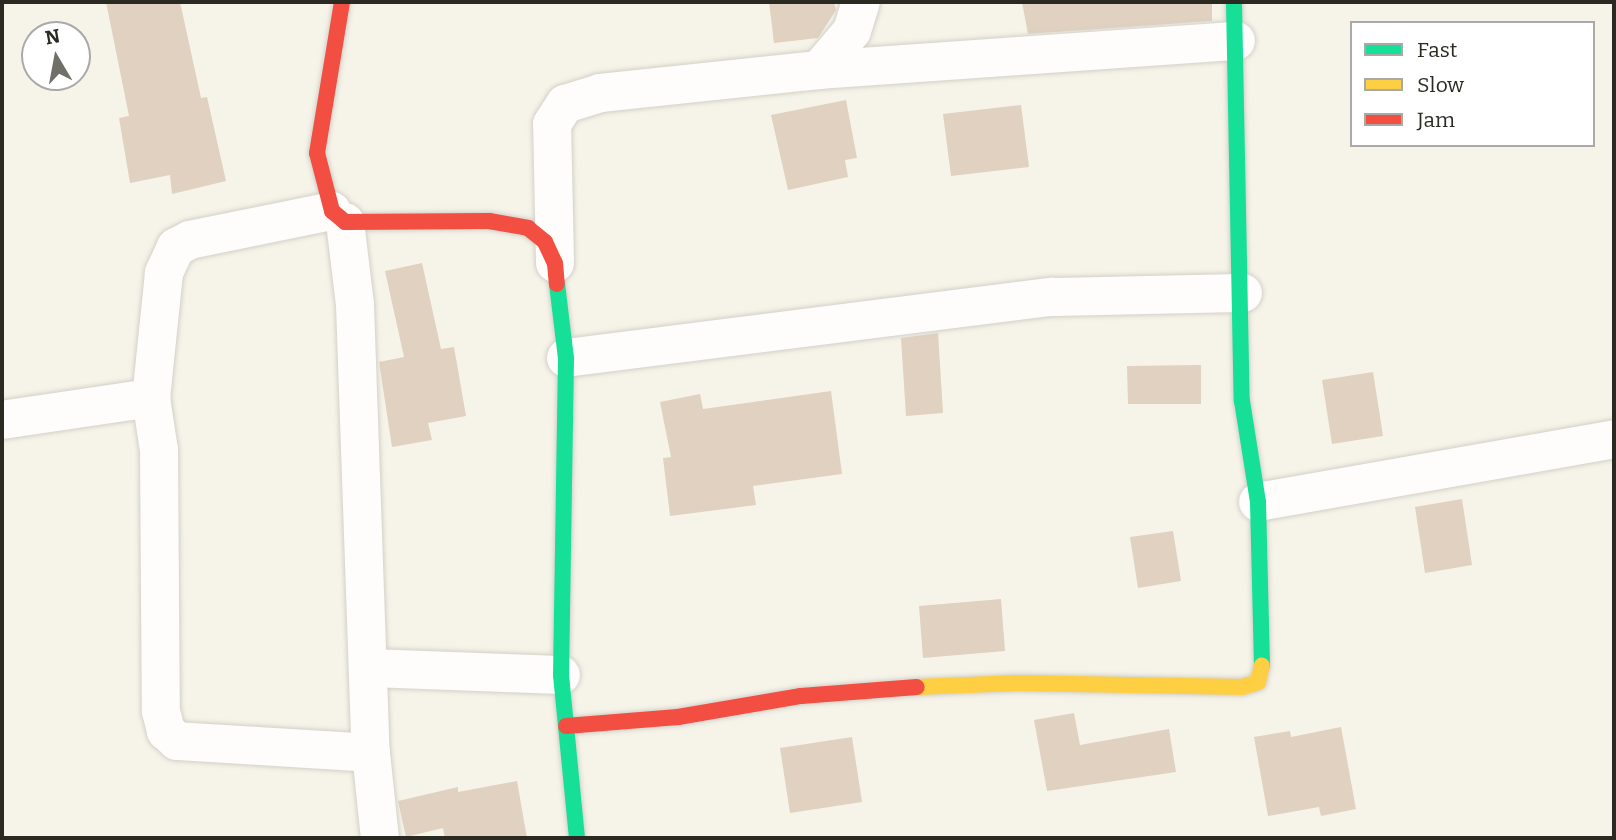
<!DOCTYPE html>
<html>
<head>
<meta charset="utf-8">
<style>
  body { margin:0 }
  #map { position:relative; width:1616px; height:840px; overflow:hidden; background:#f6f4e9; font-family:Bitter,serif }
  div>[style] { position:absolute }
  .building>* { inset:0; background:#e0d1c0 }
  .roads { filter:drop-shadow(0 0 2px #d2d0c8) drop-shadow(0 0 2px #d2d0c8) }
  .street>* { height:38px; margin:-19px; padding:0 19px; transform-origin:19px; border-radius:19px; background:#fefdfc }
  .fast>* { height:16px; margin:-8px; padding:0 8px; transform-origin:8px; border-radius:8px; background:#16e098 }
  .slow>* { height:16px; margin:-8px; padding:0 8px; transform-origin:8px; border-radius:8px; background:#ffcf43 }
  .jam>* { height:16px; margin:-8px; padding:0 8px; transform-origin:8px; border-radius:8px; background:#f24e42 }
  span { translate:-50% -50%; white-space:nowrap; text-align:center; line-height:1.15; -webkit-text-stroke:7px #fff; paint-order:stroke }
  .frame { position:absolute; inset:0; border:4px solid #2a2922; pointer-events:none }
  .legend { position:absolute; left:1350px; top:21px; width:245px; height:126px; box-sizing:border-box; background:#fff; border:2px solid #aaa9a7; margin:0; padding:9px 12px; list-style:none; font-size:21px; color:#2a2922 }
  .legend li { display:flex; align-items:center; gap:14px; height:35px }
  .legend b { width:35px; border:2px solid #aaa9a7 }
  .north { position:absolute; left:21px; top:21px; width:70px; height:70px; box-sizing:border-box; background:#fff; border:2px solid #aaa9a7; border-radius:50%; rotate:350deg; font-size:19px; font-weight:700; line-height:28px; text-align:center; color:#2a2922 }
  .north::after { content:''; display:block; margin:auto; width:24px; height:32px; background:#717068; clip-path:polygon(50% 0,100% 100%,50% 72%,0 100%) }
</style>
</head>
<body>
<div id="map">
  <div class="building">
    <i style="clip-path:polygon(106px 2px,180px 2px,201px 98px,207px 97px,226px 181px,172px 194px,170px 175px,130px 183px,119px 118px,129px 116px)"></i>
    <i style="clip-path:polygon(769px 2px,834px 2px,836px 10px,818px 38px,774px 43px)"></i>
    <i style="clip-path:polygon(1022px 2px,1212px 2px,1212px 21px,1028px 34px)"></i>
    <i style="clip-path:polygon(846px 100px,857px 158px,845px 160px,848px 177px,788px 190px,771px 115px)"></i>
    <i style="clip-path:polygon(1021px 105px,1029px 167px,951px 176px,943px 114px)"></i>
    <i style="clip-path:polygon(422px 263px,441px 349px,454px 347px,466px 416px,428px 423px,432px 440px,392px 447px,379px 362px,404px 357px,385px 271px)"></i>
    <i style="clip-path:polygon(938px 333px,943px 413px,906px 416px,901px 338px)"></i>
    <i style="clip-path:polygon(1201px 365px,1201px 404px,1128px 404px,1127px 366px)"></i>
    <i style="clip-path:polygon(1373px 372px,1383px 436px,1332px 444px,1322px 380px)"></i>
    <i style="clip-path:polygon(831px 391px,842px 474px,753px 486px,756px 505px,670px 516px,663px 458px,671px 457px,660px 402px,700px 394px,703px 409px)"></i>
    <i style="clip-path:polygon(1462px 499px,1472px 565px,1425px 573px,1415px 507px)"></i>
    <i style="clip-path:polygon(1173px 531px,1181px 581px,1138px 588px,1130px 537px)"></i>
    <i style="clip-path:polygon(1001px 599px,1005px 651px,923px 658px,919px 606px)"></i>
    <i style="clip-path:polygon(1074px 713px,1080px 745px,1169px 729px,1176px 772px,1047px 791px,1034px 720px)"></i>
    <i style="clip-path:polygon(1341px 727px,1356px 809px,1321px 816px,1319px 807px,1268px 816px,1254px 737px,1290px 731px,1291px 737px)"></i>
    <i style="clip-path:polygon(852px 737px,862px 802px,790px 813px,780px 748px)"></i>
    <i style="clip-path:polygon(517px 781px,527px 838px,445px 838px,443px 828px,406px 837px,398px 801px,458px 787px,458px 792px)"></i>
  </div>
  <div class="roads">
    <div class="street">
      <i style="left:819px;top:70px;width:51px;rotate:-49.8deg"></i>
      <i style="left:852px;top:31px;width:30px;rotate:-73deg"></i>
      <i style="left:332px;top:211px;width:145px;rotate:168.5deg"></i>
      <i style="left:190px;top:240px;width:16px;rotate:153deg"></i>
      <i style="left:176px;top:247px;width:29px;rotate:115deg"></i>
      <i style="left:164px;top:273px;width:126px;rotate:95.9deg"></i>
      <i style="left:151px;top:398px;width:53px;rotate:81.3deg"></i>
      <i style="left:159px;top:450px;width:261px;rotate:89.6deg"></i>
      <i style="left:161px;top:711px;width:21px;rotate:76deg"></i>
      <i style="left:166px;top:731px;width:15px;rotate:42deg"></i>
      <i style="left:177px;top:741px;width:194px;rotate:3.5deg"></i>
      <i style="left:345px;top:222px;width:84px;rotate:83.1deg"></i>
      <i style="left:355px;top:305px;width:448px;rotate:88deg"></i>
      <i style="left:371px;top:753px;width:85px;rotate:84deg"></i>
      <i style="left:555px;top:263px;width:139px;rotate:-91.2deg"></i>
      <i style="left:552px;top:124px;width:24px;rotate:-57deg"></i>
      <i style="left:565px;top:104px;width:37px;rotate:-17deg"></i>
      <i style="left:600px;top:93px;width:220px;rotate:-6deg"></i>
      <i style="left:819px;top:70px;width:418px;rotate:-4deg"></i>
      <i style="left:566px;top:358px;width:490px;rotate:-7.2deg"></i>
      <i style="left:1052px;top:297px;width:191px;rotate:-1.2deg"></i>
      <i style="left:2px;top:420px;width:151px;rotate:-8.4deg"></i>
      <i style="left:1258px;top:502px;width:362px;rotate:-10deg"></i>
      <i style="left:369px;top:668px;width:192px;rotate:2.1deg"></i>
    </div>
    <div class="fast">
      <i style="left:1234px;top:2px;width:399px;rotate:88.9deg"></i>
      <i style="left:1242px;top:401px;width:102px;rotate:81deg"></i>
      <i style="left:1258px;top:502px;width:163px;rotate:88.6deg"></i>
      <i style="left:557px;top:284px;width:75px;rotate:83.1deg"></i>
      <i style="left:566px;top:358px;width:317px;rotate:90.9deg"></i>
      <i style="left:561px;top:675px;width:164px;rotate:84.4deg"></i>
    </div>
    <div class="slow">
      <i style="left:917px;top:687px;width:100px;rotate:-2.3deg"></i>
      <i style="left:1017px;top:683px;width:225px;rotate:1deg"></i>
      <i style="left:1242px;top:687px;width:17px;rotate:-17deg"></i>
      <i style="left:1258px;top:682px;width:17px;rotate:-77deg"></i>
    </div>
    <div class="jam">
      <i style="left:342px;top:2px;width:153px;rotate:99.4deg"></i>
      <i style="left:317px;top:153px;width:60px;rotate:75.5deg"></i>
      <i style="left:332px;top:211px;width:17px;rotate:40deg"></i>
      <i style="left:345px;top:222px;width:144px;rotate:-0.4deg"></i>
      <i style="left:489px;top:221px;width:40px;rotate:10deg"></i>
      <i style="left:528px;top:228px;width:22px;rotate:39deg"></i>
      <i style="left:545px;top:242px;width:23px;rotate:65deg"></i>
      <i style="left:555px;top:263px;width:21px;rotate:85deg"></i>
      <i style="left:566px;top:726px;width:112px;rotate:-4.6deg"></i>
      <i style="left:678px;top:717px;width:125px;rotate:-9.7deg"></i>
      <i style="left:801px;top:696px;width:116px;rotate:-4.4deg"></i>
    </div>
  </div>
  <div class="frame"></div>
  <ul class="legend">
  <li><b style="height:9px;background:#16e098"></b>Fast</li>
  <li><b style="height:9px;background:#ffcf43"></b>Slow</li>
  <li><b style="height:9px;background:#f24e42"></b>Jam</li>
  </ul>
  <div class="north">N</div>
</div>
</body>
</html>
